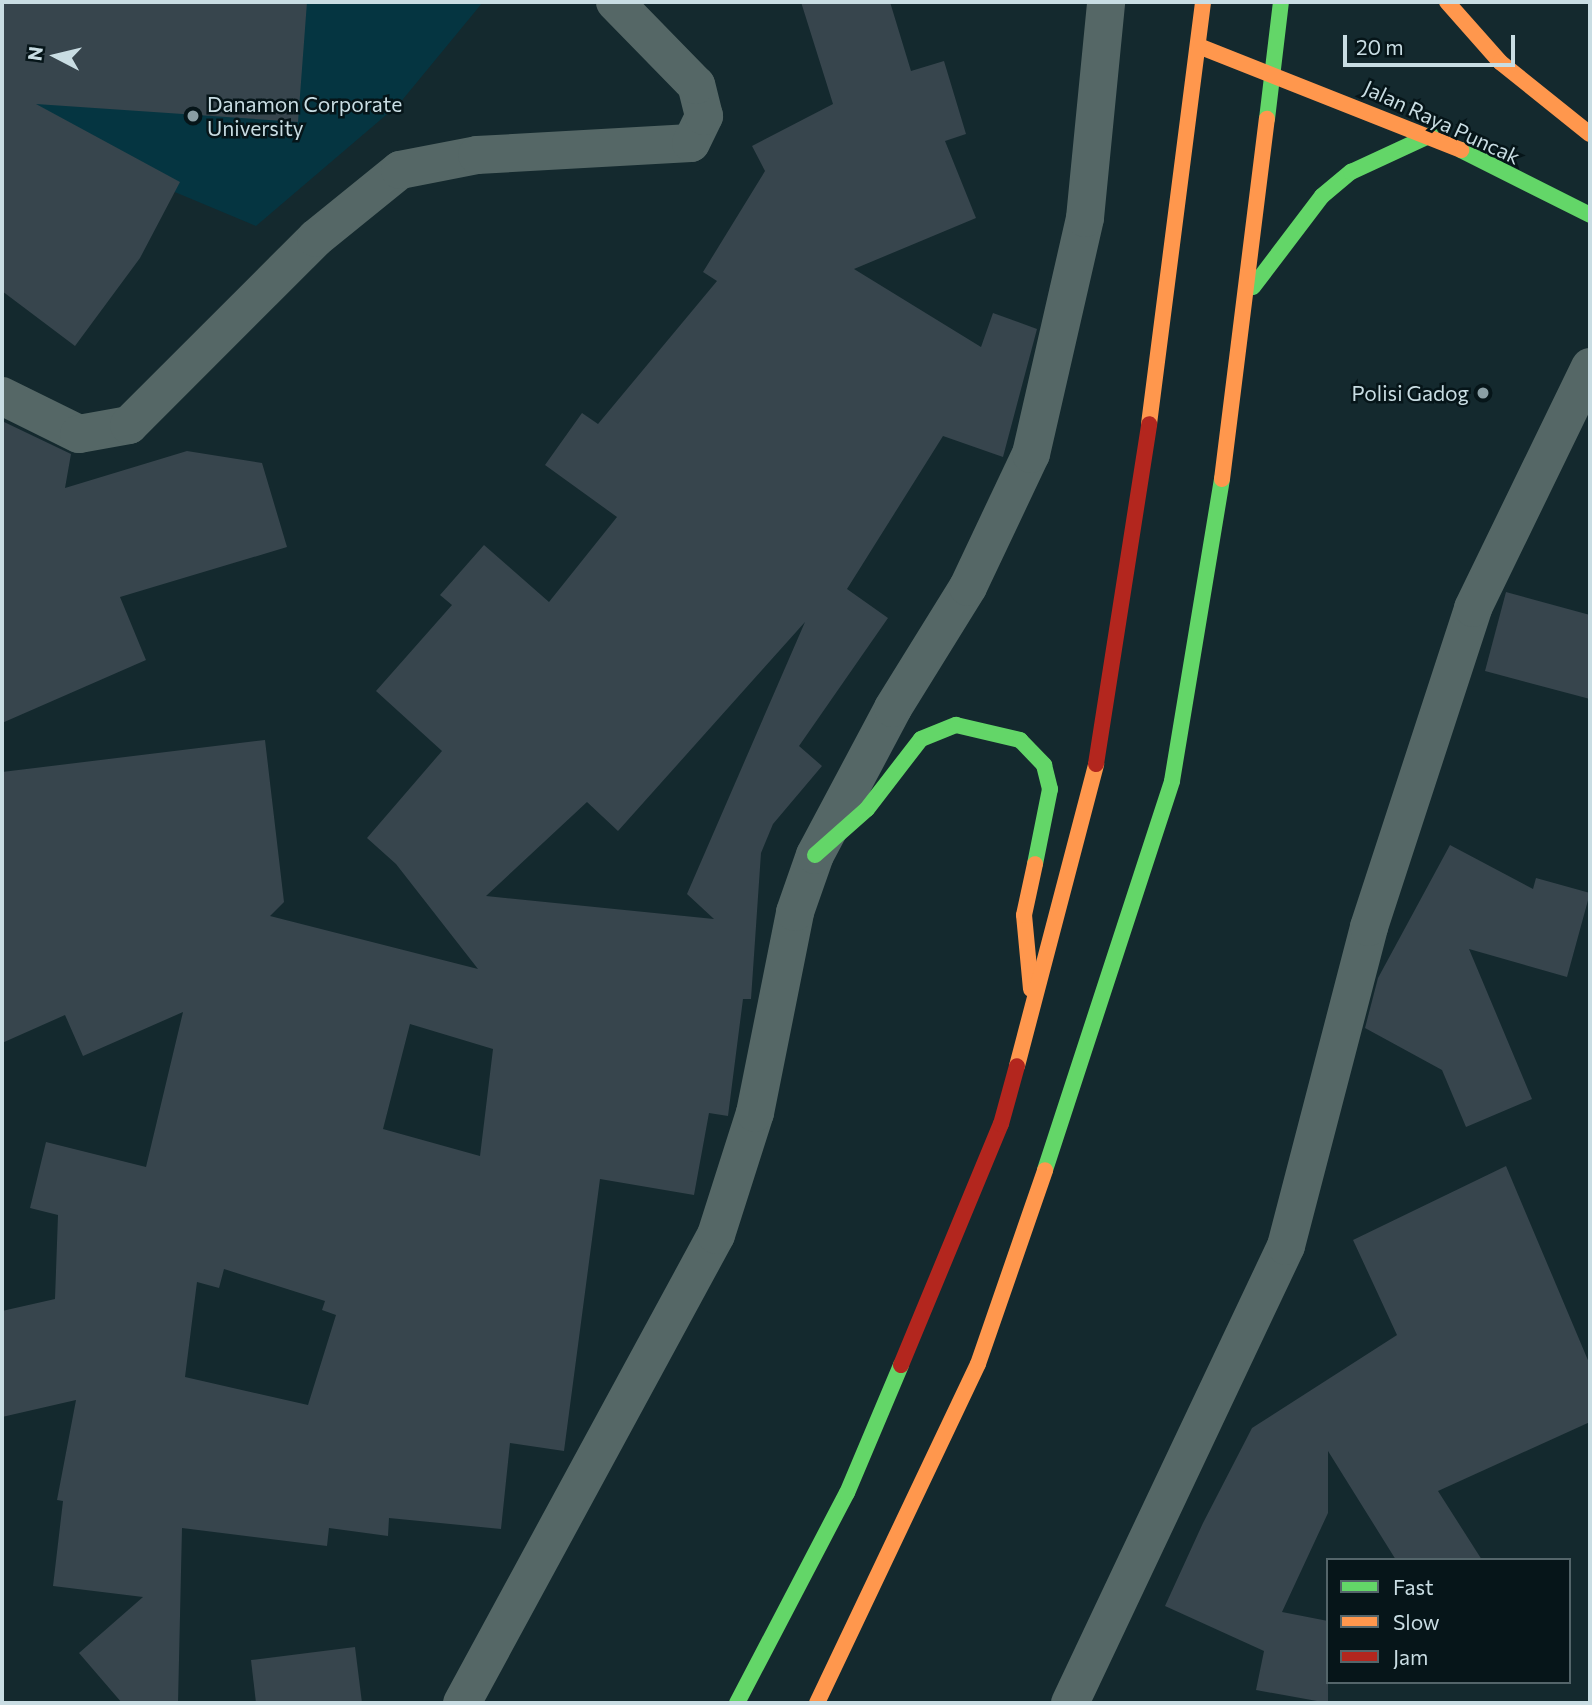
<!DOCTYPE html>
<html>
<head>
<meta charset="utf-8">
<style>
  body { margin:0 }
  #map { position:relative; width:1592px; height:1705px; overflow:hidden; background:#14292e; font-family:Commissioner,sans-serif }
  div>[style] { position:absolute }
  .built>* { inset:0; background:#053541 }
  .building>* { inset:0; background:#37454d }
  .street>* { height:38px; margin:-19px; padding:0 19px; transform-origin:19px; border-radius:19px; background:#556766 }
  .fast>* { height:16px; margin:-8px; padding:0 8px; transform-origin:8px; border-radius:8px; background:#63d668 }
  .slow>* { height:16px; margin:-8px; padding:0 8px; transform-origin:8px; border-radius:8px; background:#ff974d }
  .jam>* { height:16px; margin:-8px; padding:0 8px; transform-origin:8px; border-radius:8px; background:#b3261e }
  .dots>* { width:19px; height:19px; translate:-50% -50%; box-sizing:border-box; border:4px solid #061519; border-radius:50% }
  span { translate:-50% -50%; white-space:nowrap; text-align:center; line-height:1.15; -webkit-text-stroke:5px #061519; paint-order:stroke }
  .poi-label { font-size:21px; color:#c9dde3 }
  .left { translate:0 -50%; text-align:left }
  .right { translate:-100% -50%; text-align:right }
  .street-label { font-size:21px; color:#c9dde3 }
  .frame { position:absolute; inset:0; border:4px solid #c9dde3; pointer-events:none }
  .legend { position:absolute; left:1326px; top:1558px; width:245px; height:126px; box-sizing:border-box; background:#061519; border:2px solid #54656a; margin:0; padding:9px 12px; list-style:none; font-size:21px; color:#c9dde3 }
  .legend li { display:flex; align-items:center; gap:14px; height:35px }
  .legend b { width:35px; border:2px solid #54656a }
  .north { position:absolute; left:21px; top:21px; width:70px; height:70px; -webkit-text-stroke:5px #061519; paint-order:stroke; rotate:277deg; font-size:19px; font-weight:700; line-height:28px; text-align:center; color:#c9dde3 }
  .north::after { content:''; display:block; margin:auto; width:24px; height:32px; background:#c9dde3; clip-path:polygon(50% 0,100% 100%,50% 72%,0 100%) }
  .scale { position:absolute; left:1343px; top:35px; width:172px; height:32px; box-sizing:border-box; border:4px solid #c9dde3; border-top:0; padding-left:9px; font-size:21px; line-height:24px; white-space:nowrap; color:#c9dde3; -webkit-text-stroke:5px #061519; paint-order:stroke }
</style>
</head>
<body>
<div id="map">
  <div class="built">
    <i style="clip-path:polygon(2px 2px,483px 2px,399px 104px,256px 226px,60px 144px,2px 129px)"></i>
  </div>
  <div class="building">
    <i style="clip-path:polygon(2px 2px,307px 2px,298px 122px,36px 104px,180px 182px,140px 258px,75px 346px,2px 291px)"></i>
    <i style="clip-path:polygon(evenodd,801px 2px,890px 2px,911px 71px,944px 61px,966px 134px,945px 141px,976px 218px,854px 269px,981px 347px,993px 313px,1037px 329px,1003px 457px,943px 436px,847px 589px,888px 618px,799px 746px,822px 766px,773px 824px,761px 853px,751px 999px,743px 999px,728px 1116px,709px 1113px,694px 1195px,600px 1179px,564px 1451px,510px 1443px,501px 1529px,389px 1518px,388px 1536px,329px 1528px,327px 1546px,182px 1528px,178px 1703px,122px 1703px,79px 1653px,143px 1597px,53px 1586px,63px 1501px,57px 1500px,76px 1400px,2px 1417px,2px 1311px,55px 1299px,58px 1215px,30px 1208px,46px 1142px,146px 1167px,183px 1012px,83px 1056px,65px 1015px,2px 1043px,2px 772px,265px 740px,284px 902px,270px 916px,478px 969px,396px 864px,367px 838px,442px 751px,376px 691px,452px 605px,440px 595px,484px 545px,549px 602px,617px 517px,545px 465px,582px 413px,598px 424px,717px 281px,703px 272px,765px 171px,752px 146px,833px 104px,801px 2px,805px 622px,687px 894px,714px 919px,486px 896px,587px 802px,618px 831px,805px 622px,801px 2px,410px 1024px,493px 1049px,480px 1156px,383px 1129px,410px 1024px,801px 2px,224px 1269px,325px 1301px,322px 1310px,336px 1315px,308px 1405px,185px 1377px,197px 1282px,219px 1288px,224px 1269px)"></i>
    <i style="clip-path:polygon(2px 421px,71px 454px,65px 488px,187px 451px,262px 463px,287px 547px,120px 597px,146px 660px,2px 723px)"></i>
    <i style="clip-path:polygon(1506px 592px,1590px 615px,1590px 699px,1485px 671px)"></i>
    <i style="clip-path:polygon(1450px 845px,1533px 889px,1536px 878px,1590px 893px,1567px 977px,1469px 949px,1532px 1099px,1466px 1127px,1442px 1070px,1365px 1028px,1378px 978px)"></i>
    <i style="clip-path:polygon(1506px 1166px,1590px 1365px,1590px 1422px,1438px 1491px,1482px 1560px,1396px 1560px,1328px 1451px,1328px 1513px,1282px 1612px,1328px 1621px,1328px 1703px,1256px 1690px,1264px 1651px,1165px 1606px,1203px 1523px,1252px 1428px,1397px 1335px,1353px 1240px)"></i>
    <i style="clip-path:polygon(355px 1647px,362px 1703px,256px 1703px,251px 1660px)"></i>
  </div>
  <div class="street">
    <i style="left:2px;top:396px;width:86px;rotate:26.3deg"></i>
    <i style="left:79px;top:434px;width:51px;rotate:-10.2deg"></i>
    <i style="left:129px;top:425px;width:264px;rotate:-45deg"></i>
    <i style="left:316px;top:238px;width:108px;rotate:-39deg"></i>
    <i style="left:400px;top:170px;width:78px;rotate:-11deg"></i>
    <i style="left:477px;top:155px;width:214px;rotate:-3.2deg"></i>
    <i style="left:691px;top:143px;width:30px;rotate:-64deg"></i>
    <i style="left:704px;top:116px;width:32px;rotate:-104deg"></i>
    <i style="left:696px;top:85px;width:116px;rotate:-134.3deg"></i>
    <i style="left:462px;top:1703px;width:532px;rotate:-61.51deg"></i>
    <i style="left:716px;top:1235px;width:128px;rotate:-72.3deg"></i>
    <i style="left:755px;top:1113px;width:205px;rotate:-78.7deg"></i>
    <i style="left:795px;top:912px;width:60px;rotate:-70.7deg"></i>
    <i style="left:815px;top:855px;width:166px;rotate:-62deg"></i>
    <i style="left:893px;top:708px;width:142px;rotate:-58.2deg"></i>
    <i style="left:968px;top:587px;width:147px;rotate:-64.7deg"></i>
    <i style="left:1031px;top:454px;width:242px;rotate:-77.1deg"></i>
    <i style="left:1085px;top:218px;width:217px;rotate:-84.4deg"></i>
    <i style="left:1070px;top:1703px;width:505px;rotate:-64.7deg"></i>
    <i style="left:1286px;top:1246px;width:330px;rotate:-75.4deg"></i>
    <i style="left:1369px;top:927px;width:336px;rotate:-71.9deg"></i>
    <i style="left:1473px;top:608px;width:268px;rotate:-64.1deg"></i>
  </div>
  <div class="fast">
    <i style="left:1267px;top:119px;width:118px;rotate:-83.2deg"></i>
    <i style="left:1461px;top:150px;width:144px;rotate:26.7deg"></i>
    <i style="left:1253px;top:287px;width:114px;rotate:-52.8deg"></i>
    <i style="left:1322px;top:196px;width:38px;rotate:-40deg"></i>
    <i style="left:1351px;top:172px;width:88px;rotate:-24.8deg"></i>
    <i style="left:815px;top:855px;width:69px;rotate:-41.5deg"></i>
    <i style="left:867px;top:809px;width:88px;rotate:-52.4deg"></i>
    <i style="left:921px;top:739px;width:38px;rotate:-22deg"></i>
    <i style="left:956px;top:725px;width:66px;rotate:13.2deg"></i>
    <i style="left:1020px;top:740px;width:35px;rotate:46deg"></i>
    <i style="left:1044px;top:765px;width:25px;rotate:76deg"></i>
    <i style="left:1050px;top:789px;width:76px;rotate:101.3deg"></i>
    <i style="left:1045px;top:1170px;width:409px;rotate:-71.9deg"></i>
    <i style="left:1172px;top:781px;width:306px;rotate:-80.6deg"></i>
    <i style="left:737px;top:1703px;width:237px;rotate:-62.4deg"></i>
    <i style="left:847px;top:1493px;width:139px;rotate:-67.1deg"></i>
  </div>
  <div class="slow">
    <i style="left:1447px;top:2px;width:80px;rotate:48.5deg"></i>
    <i style="left:1500px;top:62px;width:115px;rotate:38.7deg"></i>
    <i style="left:1201px;top:47px;width:280px;rotate:21.6deg"></i>
    <i style="left:1149px;top:424px;width:425px;rotate:-82.7deg"></i>
    <i style="left:1222px;top:479px;width:363px;rotate:-82.9deg"></i>
    <i style="left:1031px;top:989px;width:74px;rotate:-95.4deg"></i>
    <i style="left:1024px;top:915px;width:52px;rotate:-77.8deg"></i>
    <i style="left:1017px;top:1066px;width:312px;rotate:-75.3deg"></i>
    <i style="left:817px;top:1703px;width:375px;rotate:-64.6deg"></i>
    <i style="left:978px;top:1364px;width:205px;rotate:-70.9deg"></i>
  </div>
  <div class="jam">
    <i style="left:1096px;top:764px;width:344px;rotate:-81.1deg"></i>
    <i style="left:901px;top:1365px;width:261px;rotate:-67.5deg"></i>
    <i style="left:1001px;top:1124px;width:60px;rotate:-74.6deg"></i>
  </div>
  <div class="dots">
    <i style="left:193px;top:116px;background:#8a9ea4"></i>
    <i style="left:1483px;top:393px;background:#8a9ea4"></i>
  </div>
  <div class="poi-label">
    <span class="left" style="left:207px;top:116px">Danamon Corporate<br>University</span>
    <span class="right" style="left:1469px;top:393px">Polisi Gadog</span>
  </div>
  <div class="street-label">
    <span style="left:1442px;top:122px;rotate:25deg">Jalan Raya Puncak</span>
  </div>
  <div class="frame"></div>
  <ul class="legend">
  <li><b style="height:9px;background:#63d668"></b>Fast</li>
  <li><b style="height:9px;background:#ff974d"></b>Slow</li>
  <li><b style="height:9px;background:#b3261e"></b>Jam</li>
  </ul>
  <div class="north">N</div>
  <div class="scale">20 m</div>
</div>
</body>
</html>
